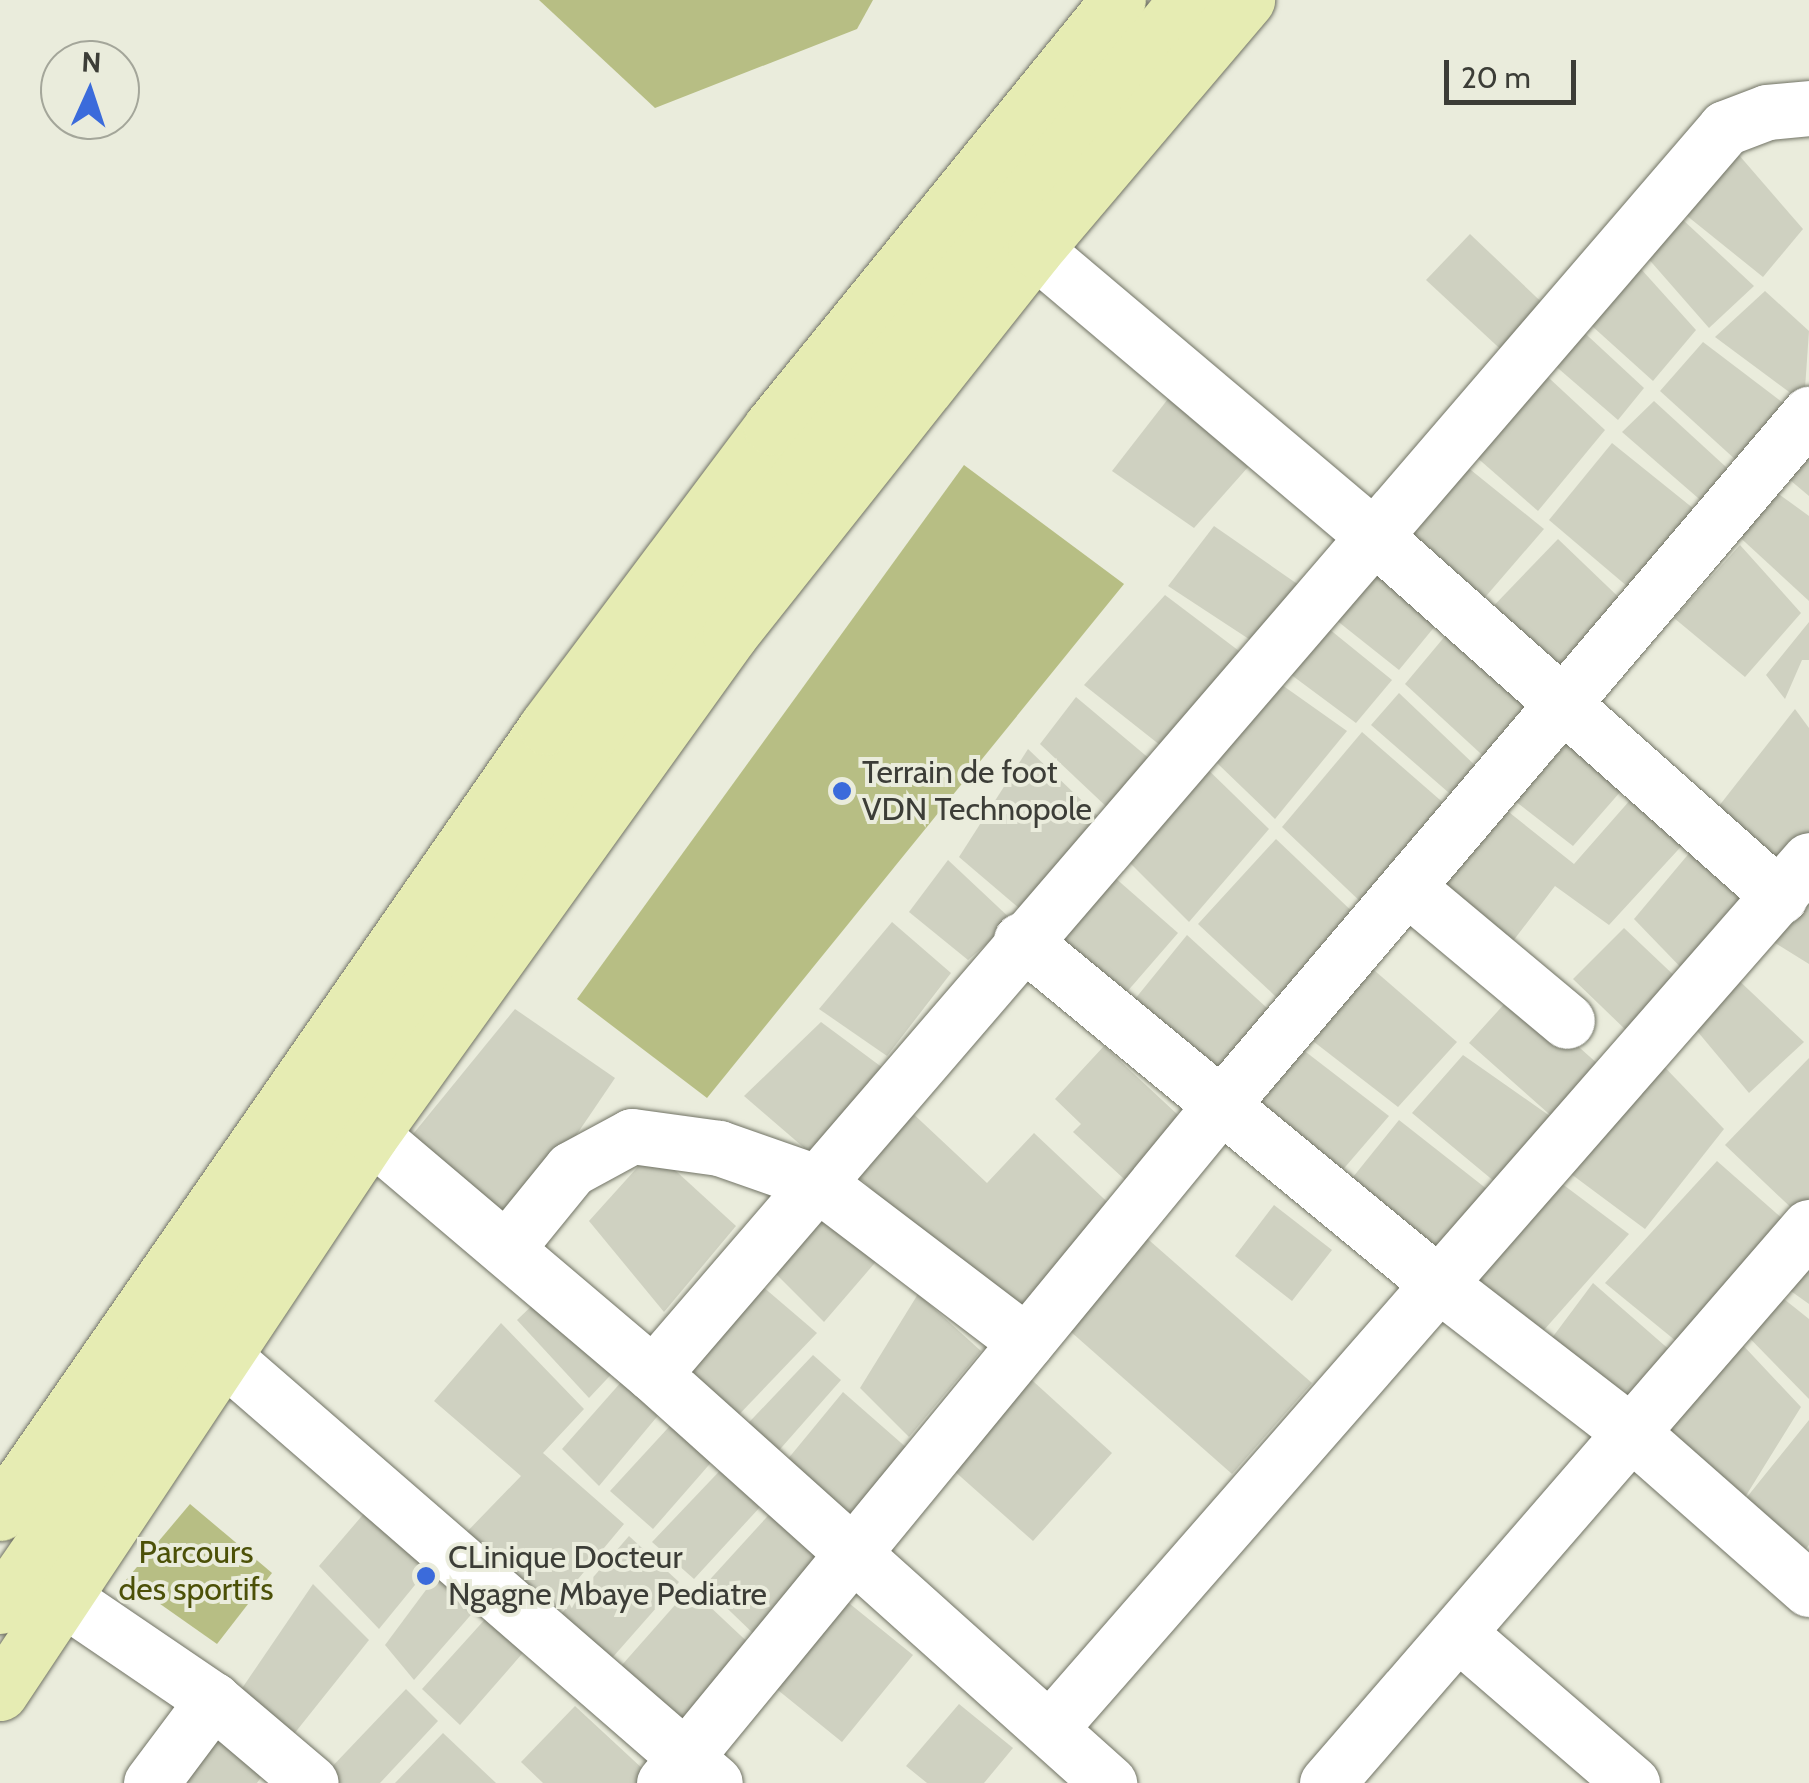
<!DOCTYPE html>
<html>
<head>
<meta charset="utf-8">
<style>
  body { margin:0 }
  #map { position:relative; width:1809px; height:1783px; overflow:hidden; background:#eaecdc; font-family:Cabin,sans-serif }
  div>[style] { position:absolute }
  .green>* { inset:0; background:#b7be84 }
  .building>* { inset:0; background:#cfd1c1 }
  .roads { filter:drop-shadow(0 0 2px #717365) drop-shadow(0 0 2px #717365) }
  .minor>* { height:55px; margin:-27.5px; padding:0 27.5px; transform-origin:27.5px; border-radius:27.5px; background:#fff }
  .major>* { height:55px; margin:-27.5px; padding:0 27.5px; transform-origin:27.5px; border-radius:27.5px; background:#e6ecb3 }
  .dots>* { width:28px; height:28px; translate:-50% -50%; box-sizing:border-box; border:5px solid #eaecdc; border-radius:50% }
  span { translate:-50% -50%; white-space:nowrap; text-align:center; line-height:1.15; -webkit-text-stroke:8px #eaecdc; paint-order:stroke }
  .poi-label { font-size:32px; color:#3c3d37 }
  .left { translate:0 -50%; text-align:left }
  .park-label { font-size:32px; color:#4c5108 }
  .north { position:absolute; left:40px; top:40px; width:100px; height:100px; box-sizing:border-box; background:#eaecdc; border:2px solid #a4a69a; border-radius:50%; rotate:3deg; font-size:28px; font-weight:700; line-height:40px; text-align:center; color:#3c3d37 }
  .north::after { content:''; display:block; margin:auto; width:35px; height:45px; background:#3b6bdb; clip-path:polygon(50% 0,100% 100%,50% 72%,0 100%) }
  .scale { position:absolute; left:1444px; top:60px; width:132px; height:45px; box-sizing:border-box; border:5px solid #3c3d37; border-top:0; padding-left:12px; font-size:30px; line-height:35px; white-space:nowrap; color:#3c3d37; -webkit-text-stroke:8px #eaecdc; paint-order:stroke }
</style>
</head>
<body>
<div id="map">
  <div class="green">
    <i style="clip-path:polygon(539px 0,873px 0,857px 29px,655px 108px)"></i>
    <i style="clip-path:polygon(964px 465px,1124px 584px,707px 1098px,577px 999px)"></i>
    <i style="clip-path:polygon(190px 1504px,272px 1573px,217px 1644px,126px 1580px)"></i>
  </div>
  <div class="building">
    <i style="clip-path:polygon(1732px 147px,1803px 229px,1763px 277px,1676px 207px)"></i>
    <i style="clip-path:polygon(1682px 219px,1754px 286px,1709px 328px,1646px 256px)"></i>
    <i style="clip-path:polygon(1470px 234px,1553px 313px,1510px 358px,1426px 280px)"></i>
    <i style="clip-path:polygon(1632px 259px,1696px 330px,1653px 381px,1582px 317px)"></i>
    <i style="clip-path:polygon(1765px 291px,1809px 331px,1804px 403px,1715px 337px)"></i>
    <i style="clip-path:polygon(1575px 324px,1644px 388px,1618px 420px,1545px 357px)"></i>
    <i style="clip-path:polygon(1703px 342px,1795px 412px,1748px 471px,1660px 391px)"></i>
    <i style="clip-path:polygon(1536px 366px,1605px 430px,1538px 511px,1466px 448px)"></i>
    <i style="clip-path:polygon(1178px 386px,1257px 457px,1194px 528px,1112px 471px)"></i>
    <i style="clip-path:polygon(1654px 401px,1738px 478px,1713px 511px,1622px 432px)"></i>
    <i style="clip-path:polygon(1809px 440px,1809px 496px,1784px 475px)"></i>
    <i style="clip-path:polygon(1612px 443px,1704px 517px,1641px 598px,1549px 520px)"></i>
    <i style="clip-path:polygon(1456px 458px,1544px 529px,1481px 602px,1395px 540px)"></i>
    <i style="clip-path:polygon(1772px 489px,1809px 516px,1809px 601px,1733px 531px)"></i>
    <i style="clip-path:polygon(1214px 526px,1306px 590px,1258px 645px,1168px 586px)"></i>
    <i style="clip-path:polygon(1558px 539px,1631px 609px,1563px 683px,1483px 617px)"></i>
    <i style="clip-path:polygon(1740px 545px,1801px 613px,1745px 677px,1674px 618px)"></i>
    <i style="clip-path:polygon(1375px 554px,1445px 614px,1399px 670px,1326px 612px)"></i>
    <i style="clip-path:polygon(1165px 595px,1251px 660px,1165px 749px,1084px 685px)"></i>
    <i style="clip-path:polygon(1318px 620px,1392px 680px,1356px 723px,1278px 665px)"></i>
    <i style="clip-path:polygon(1809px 622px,1809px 660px,1802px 660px,1785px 699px,1766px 675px)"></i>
    <i style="clip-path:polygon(1456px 623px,1542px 701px,1492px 764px,1405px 684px)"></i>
    <i style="clip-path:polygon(1275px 680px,1347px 731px,1275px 819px,1217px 763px)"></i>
    <i style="clip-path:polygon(1399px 693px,1480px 770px,1456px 799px,1371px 725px)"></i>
    <i style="clip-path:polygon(1076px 697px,1157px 765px,1111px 811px,1040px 744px)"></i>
    <i style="clip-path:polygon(1795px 709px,1809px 728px,1809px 840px,1779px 876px,1708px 820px)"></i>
    <i style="clip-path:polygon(1362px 732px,1447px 806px,1366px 907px,1282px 827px)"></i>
    <i style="clip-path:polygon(1572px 738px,1628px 783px,1573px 846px,1515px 801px)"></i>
    <i style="clip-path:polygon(1028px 749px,1100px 818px,1026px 914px,959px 857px)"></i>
    <i style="clip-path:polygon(1196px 758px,1269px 829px,1189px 922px,1117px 850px)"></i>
    <i style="clip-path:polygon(1638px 791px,1688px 839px,1609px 925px,1555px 886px,1507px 949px,1426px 891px,1505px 809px,1574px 864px)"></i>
    <i style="clip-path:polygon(1276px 839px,1359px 918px,1288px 1008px,1198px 924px)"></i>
    <i style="clip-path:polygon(1696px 845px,1756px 900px,1691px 978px,1634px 919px)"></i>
    <i style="clip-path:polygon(948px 860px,1013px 921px,968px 960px,909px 912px)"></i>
    <i style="clip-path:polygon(1105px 869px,1178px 933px,1119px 1001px,1052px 936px)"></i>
    <i style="clip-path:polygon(1809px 888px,1809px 964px,1767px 938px)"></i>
    <i style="clip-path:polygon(892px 922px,951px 973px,887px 1056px,819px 1009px)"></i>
    <i style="clip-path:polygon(1624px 928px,1681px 982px,1630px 1034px,1573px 979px)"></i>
    <i style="clip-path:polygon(1187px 935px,1277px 1017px,1219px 1086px,1135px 999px)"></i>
    <i style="clip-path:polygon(1367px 964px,1457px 1042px,1398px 1107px,1309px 1038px)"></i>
    <i style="clip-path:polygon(1732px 974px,1804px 1042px,1749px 1093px,1687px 1019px)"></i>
    <i style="clip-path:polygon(1516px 991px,1608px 1073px,1501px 1187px,1412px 1113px,1463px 1055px,1557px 1121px,1469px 1043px)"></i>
    <i style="clip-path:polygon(515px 1009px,615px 1078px,516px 1224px,409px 1139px)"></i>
    <i style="clip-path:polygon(821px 1022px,887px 1071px,809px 1152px,744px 1096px)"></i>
    <i style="clip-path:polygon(1104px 1046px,1192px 1128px,1135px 1189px,1073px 1132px,1081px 1124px,1055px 1099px)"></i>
    <i style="clip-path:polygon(1302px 1049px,1389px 1116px,1334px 1180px,1253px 1114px)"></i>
    <i style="clip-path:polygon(1654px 1056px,1724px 1129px,1645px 1229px,1563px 1168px)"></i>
    <i style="clip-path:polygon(1809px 1058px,1809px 1213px,1803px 1219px,1725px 1145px)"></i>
    <i style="clip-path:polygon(907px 1108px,987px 1183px,1034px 1133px,1119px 1213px,1016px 1323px,850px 1169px)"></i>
    <i style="clip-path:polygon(1399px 1120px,1497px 1197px,1431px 1265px,1345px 1187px)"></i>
    <i style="clip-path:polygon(653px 1150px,736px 1226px,664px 1312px,589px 1221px)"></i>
    <i style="clip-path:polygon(1717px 1161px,1792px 1227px,1687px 1350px,1605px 1283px)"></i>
    <i style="clip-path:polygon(1549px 1174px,1629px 1234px,1536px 1339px,1454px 1278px)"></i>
    <i style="clip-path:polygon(831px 1202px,886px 1250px,824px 1322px,770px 1268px)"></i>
    <i style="clip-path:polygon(1274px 1205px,1332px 1250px,1292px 1301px,1235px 1256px)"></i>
    <i style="clip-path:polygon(1142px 1234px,1312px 1383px,1232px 1474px,1062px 1324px)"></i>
    <i style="clip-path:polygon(1809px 1249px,1809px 1304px,1781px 1284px)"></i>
    <i style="clip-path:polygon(756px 1281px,817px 1333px,731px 1423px,677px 1376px)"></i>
    <i style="clip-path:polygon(1593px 1283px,1680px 1359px,1631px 1419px,1543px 1350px)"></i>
    <i style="clip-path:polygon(1774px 1291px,1809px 1319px,1809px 1399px,1730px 1318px)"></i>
    <i style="clip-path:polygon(918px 1294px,981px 1351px,909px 1437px,860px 1388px)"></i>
    <i style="clip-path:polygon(542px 1296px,621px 1364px,589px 1398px,517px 1320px)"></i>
    <i style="clip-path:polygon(501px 1323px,584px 1409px,543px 1453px,624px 1524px,548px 1615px,458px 1541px,521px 1476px,434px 1401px)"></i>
    <i style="clip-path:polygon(1724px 1325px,1801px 1407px,1739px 1507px,1809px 1420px,1809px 1545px,1800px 1556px,1649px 1436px)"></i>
    <i style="clip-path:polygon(813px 1355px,841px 1380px,767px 1464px,737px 1435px)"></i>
    <i style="clip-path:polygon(630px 1372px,666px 1406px,599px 1486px,562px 1449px)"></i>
    <i style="clip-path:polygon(1023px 1372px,1112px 1453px,1033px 1541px,943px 1461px)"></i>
    <i style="clip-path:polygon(843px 1392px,908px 1449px,843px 1531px,778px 1471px)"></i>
    <i style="clip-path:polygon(679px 1416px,722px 1450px,653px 1529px,610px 1491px)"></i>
    <i style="clip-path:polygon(730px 1460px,772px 1494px,694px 1579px,652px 1542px)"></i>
    <i style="clip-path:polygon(373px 1503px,437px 1558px,379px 1629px,319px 1566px)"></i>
    <i style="clip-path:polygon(776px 1507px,829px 1559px,760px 1640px,704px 1586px)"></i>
    <i style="clip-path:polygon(629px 1536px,679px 1582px,605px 1666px,555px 1621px)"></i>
    <i style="clip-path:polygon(443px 1567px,483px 1601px,414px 1680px,385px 1645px)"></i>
    <i style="clip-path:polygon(313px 1584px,369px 1640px,282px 1749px,230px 1706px)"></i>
    <i style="clip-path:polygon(690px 1588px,756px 1650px,684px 1735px,614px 1674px)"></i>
    <i style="clip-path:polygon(834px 1591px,913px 1655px,842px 1742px,763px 1678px)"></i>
    <i style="clip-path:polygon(497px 1606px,535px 1639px,460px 1725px,422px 1689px)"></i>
    <i style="clip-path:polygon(406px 1689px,438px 1721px,380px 1783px,336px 1783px,327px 1772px)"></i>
    <i style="clip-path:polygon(959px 1704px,1013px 1748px,984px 1783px,927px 1783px,906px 1766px)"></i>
    <i style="clip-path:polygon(575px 1706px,658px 1783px,543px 1783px,521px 1762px)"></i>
    <i style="clip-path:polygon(215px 1718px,275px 1757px,257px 1783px,168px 1783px)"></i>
    <i style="clip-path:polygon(443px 1733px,496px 1783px,395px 1783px)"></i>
  </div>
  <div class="roads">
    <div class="minor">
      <i style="left:1035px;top:250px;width:444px;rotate:40.2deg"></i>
      <i style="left:1374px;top:536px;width:543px;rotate:41.64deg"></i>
      <i style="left:1408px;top:888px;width:207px;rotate:39.9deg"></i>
      <i style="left:1021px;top:940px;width:536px;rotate:39.48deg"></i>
      <i style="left:1435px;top:1281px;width:249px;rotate:37.7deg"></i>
      <i style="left:1632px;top:1433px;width:236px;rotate:41.4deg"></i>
      <i style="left:371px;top:1135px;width:370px;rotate:40.3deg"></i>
      <i style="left:653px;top:1374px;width:613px;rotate:41.89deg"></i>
      <i style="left:506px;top:1249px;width:103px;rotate:-50.9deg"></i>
      <i style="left:571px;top:1169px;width:69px;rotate:-28.4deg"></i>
      <i style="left:632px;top:1136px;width:88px;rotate:7.9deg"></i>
      <i style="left:719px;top:1148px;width:103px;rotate:19.3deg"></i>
      <i style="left:816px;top:1182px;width:264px;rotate:37.3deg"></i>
      <i style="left:223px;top:1356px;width:651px;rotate:40.95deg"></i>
      <i style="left:653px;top:1374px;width:1644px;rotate:-49.29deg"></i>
      <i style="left:1725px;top:128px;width:45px;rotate:-20.9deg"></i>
      <i style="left:1767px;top:112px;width:42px;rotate:-5.4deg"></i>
      <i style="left:63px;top:1598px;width:181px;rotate:34.2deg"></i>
      <i style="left:213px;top:1700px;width:128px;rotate:40.3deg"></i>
      <i style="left:1458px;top:1633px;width:230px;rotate:40.8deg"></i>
      <i style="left:1050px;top:1728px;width:1153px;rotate:-48.83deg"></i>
      <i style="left:151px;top:1783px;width:104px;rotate:-53.2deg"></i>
      <i style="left:664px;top:1783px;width:876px;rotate:-50.6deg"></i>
      <i style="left:1220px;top:1106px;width:909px;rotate:-49.6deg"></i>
      <i style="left:1327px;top:1783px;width:736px;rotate:-49.08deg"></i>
    </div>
    <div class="major">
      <i style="left:0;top:1513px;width:957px;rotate:-55.21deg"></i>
      <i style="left:546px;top:727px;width:375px;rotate:-53.1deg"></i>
      <i style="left:771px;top:427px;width:550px;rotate:-50.9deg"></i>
      <i style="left:0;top:1606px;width:998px;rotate:-55.32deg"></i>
      <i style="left:568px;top:785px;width:399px;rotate:-53.2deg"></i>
      <i style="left:807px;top:466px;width:601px;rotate:-50.88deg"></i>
      <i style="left:0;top:1693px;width:670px;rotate:-56.38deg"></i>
      <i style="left:371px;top:1135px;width:616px;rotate:-54.32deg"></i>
      <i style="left:730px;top:635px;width:491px;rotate:-51.6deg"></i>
      <i style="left:1035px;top:250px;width:328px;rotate:-49.7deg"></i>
    </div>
  </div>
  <div class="dots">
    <i style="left:842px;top:791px;background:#3b6bdb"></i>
    <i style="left:426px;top:1576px;background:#3b6bdb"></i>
  </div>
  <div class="poi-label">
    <span class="left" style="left:862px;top:791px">Terrain de foot<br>VDN Technopole</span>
    <span class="left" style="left:448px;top:1576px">CLinique Docteur<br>Ngagne Mbaye Pediatre</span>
  </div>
  <div class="park-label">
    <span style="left:196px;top:1571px">Parcours<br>des sportifs</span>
  </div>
  <div class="north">N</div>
  <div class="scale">20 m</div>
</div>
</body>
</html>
